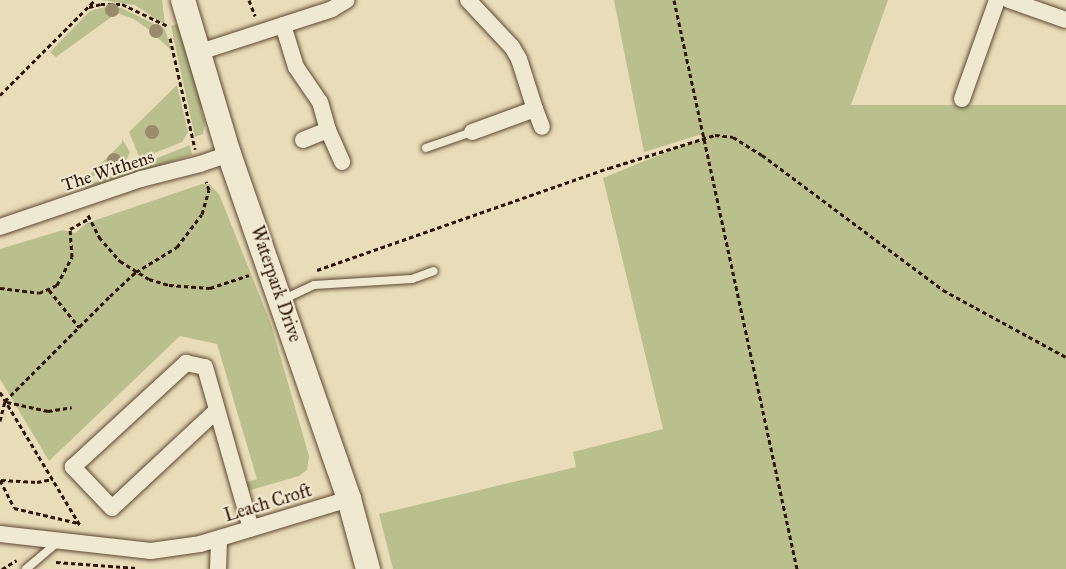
<!DOCTYPE html>
<html>
<head>
<meta charset="utf-8">
<style>
  body { margin:0 }
  #map { position:relative; width:1066px; height:569px; overflow:hidden; background:#e8ddb8; font-family:"IM FELL Great Primer",serif }
  div>[style] { position:absolute }
  .green>* { inset:0; background:#b9c08d }
  .path>* { height:3px; margin-top:-1.5px; transform-origin:0; background:repeating-linear-gradient(90deg,#301405 0 4.5px,transparent 0 7.5px) }
  .roads { filter:drop-shadow(0 0 2px #5e4632) drop-shadow(0 0 2px #5e4632) }
  .lane>* { height:8px; margin:-4px; padding:0 4px; transform-origin:4px; border-radius:4px; background:#f0e9d1 }
  .street>* { height:16px; margin:-8px; padding:0 8px; transform-origin:8px; border-radius:8px; background:#f0e9d1 }
  .secondary>* { height:24px; margin:-12px; padding:0 12px; transform-origin:12px; border-radius:12px; background:#f0e9d1 }
  .trees>* { width:14px; height:14px; margin:-7px; border-radius:50%; background:#998b6c }
  span { translate:-50% -50%; white-space:nowrap; text-align:center; line-height:1.15; -webkit-text-stroke:4.5px #f0e9d1; paint-order:stroke }
  .street-label { font-size:18px; color:#301405 }
</style>
</head>
<body>
<div id="map">
  <div class="green">
    <i style="clip-path:polygon(101px 0,162px 0,165px 25px,135px 5px)"></i>
    <i style="clip-path:polygon(614px 0,888px 0,851px 105px,1066px 105px,1066px 569px,393px 569px,379px 514px,576px 467px,573px 452px,663px 429px,603px 178px,706px 136px,699px 135px,644px 152px)"></i>
    <i style="clip-path:polygon(105px 7px,121px 8px,165px 29px,171px 50px,148px 29px,134px 19px,117px 13px,56px 57px,50px 52px,90px 11px)"></i>
    <i style="clip-path:polygon(178px 24px,206px 106px,201px 109px,205px 123px,203px 134px,195px 137px,171px 26px)"></i>
    <i style="clip-path:polygon(177px 85px,188px 132px,182px 142px,140px 159px,129px 132px)"></i>
    <i style="clip-path:polygon(122px 139px,130px 152px,125px 163px,84px 180px,122px 143px)"></i>
    <i style="clip-path:polygon(190px 145px,192px 155px,84px 190px,85px 187px)"></i>
    <i style="clip-path:polygon(202px 184px,209px 184px,219px 194px,271px 324px,309px 456px,307px 470px,299px 476px,247px 491px,244px 483px,257px 479px,217px 344px,180px 336px,49px 461px,0 379px,0 249px,63px 230px,75px 233px,87px 223px)"></i>
  </div>
  <div class="path">
    <i style="left:249px;top:0;width:17px;rotate:69deg"></i>
    <i style="left:674px;top:0;width:582px;rotate:77.8deg"></i>
    <i style="left:89px;top:7px;width:12px;rotate:-14deg"></i>
    <i style="left:101px;top:4px;width:21px"></i>
    <i style="left:122px;top:4px;width:51px;rotate:25.6deg"></i>
    <i style="left:170px;top:38px;width:114px;rotate:77.3deg"></i>
    <i style="left:0;top:95px;width:134px;rotate:-45deg"></i>
    <i style="left:88px;top:215px;width:25px;rotate:63deg"></i>
    <i style="left:99px;top:237px;width:32px;rotate:49deg"></i>
    <i style="left:120px;top:261px;width:34px;rotate:32deg"></i>
    <i style="left:149px;top:279px;width:21px;rotate:17deg"></i>
    <i style="left:169px;top:285px;width:41px;rotate:4.2deg"></i>
    <i style="left:210px;top:288px;width:41px;rotate:-18.4deg"></i>
    <i style="left:317px;top:270px;width:309px;rotate:-19.3deg"></i>
    <i style="left:609px;top:168px;width:111px;rotate:-17.3deg"></i>
    <i style="left:715px;top:135px;width:18px;rotate:6deg"></i>
    <i style="left:733px;top:137px;width:34px;rotate:32deg"></i>
    <i style="left:762px;top:155px;width:226px;rotate:36.7deg"></i>
    <i style="left:943px;top:290px;width:140px;rotate:28.6deg"></i>
    <i style="left:0;top:288px;width:39px;rotate:7deg"></i>
    <i style="left:39px;top:293px;width:20px;rotate:-24deg"></i>
    <i style="left:57px;top:285px;width:32px;rotate:-62deg"></i>
    <i style="left:72px;top:257px;width:28px;rotate:-94deg"></i>
    <i style="left:70px;top:229px;width:23px;rotate:-29deg"></i>
    <i style="left:49px;top:290px;width:48px;rotate:51deg"></i>
    <i style="left:0;top:392px;width:155px;rotate:59deg"></i>
    <i style="left:7px;top:402px;width:42px;rotate:12.4deg"></i>
    <i style="left:48px;top:411px;width:24px;rotate:-9deg"></i>
    <i style="left:0;top:421px;width:21px;rotate:-76deg"></i>
    <i style="left:5px;top:401px;width:148px;rotate:-45deg"></i>
    <i style="left:110px;top:296px;width:35px;rotate:-43deg"></i>
    <i style="left:136px;top:272px;width:48px;rotate:-31.4deg"></i>
    <i style="left:177px;top:247px;width:41px;rotate:-52.9deg"></i>
    <i style="left:202px;top:214px;width:25px;rotate:-74deg"></i>
    <i style="left:209px;top:190px;width:9px;rotate:-108deg"></i>
    <i style="left:0;top:480px;width:31px;rotate:63deg"></i>
    <i style="left:14px;top:508px;width:66px;rotate:13.2deg"></i>
    <i style="left:1px;top:480px;width:36px;rotate:3deg"></i>
    <i style="left:37px;top:482px;width:16px;rotate:-11deg"></i>
    <i style="left:56px;top:562px;width:81px;rotate:4.2deg"></i>
    <i style="left:2px;top:569px;width:17px;rotate:-31deg"></i>
  </div>
  <div class="roads">
    <div class="lane">
      <i style="left:426px;top:148px;width:49px;rotate:-19.2deg"></i>
      <i style="left:282px;top:300px;width:35px;rotate:-25deg"></i>
      <i style="left:314px;top:285px;width:98px;rotate:-3.5deg"></i>
      <i style="left:412px;top:279px;width:23px;rotate:-20deg"></i>
      <i style="left:26px;top:569px;width:42px;rotate:-40.2deg"></i>
    </div>
    <div class="street">
      <i style="left:468px;top:0;width:64px;rotate:46.9deg"></i>
      <i style="left:512px;top:47px;width:14px;rotate:60deg"></i>
      <i style="left:519px;top:59px;width:52px;rotate:72.3deg"></i>
      <i style="left:535px;top:109px;width:67px;rotate:159.9deg"></i>
      <i style="left:1009px;top:0;width:60px;rotate:19.3deg"></i>
      <i style="left:283px;top:25px;width:44px;rotate:72.8deg"></i>
      <i style="left:296px;top:67px;width:42px;rotate:55.6deg"></i>
      <i style="left:320px;top:102px;width:29px;rotate:74deg"></i>
      <i style="left:200px;top:52px;width:139px;rotate:-18deg"></i>
      <i style="left:332px;top:9px;width:17px;rotate:-31deg"></i>
      <i style="left:962px;top:99px;width:105px;rotate:-70.5deg"></i>
      <i style="left:535px;top:109px;width:19px;rotate:69deg"></i>
      <i style="left:303px;top:140px;width:27px;rotate:-22deg"></i>
      <i style="left:328px;top:130px;width:35px;rotate:66deg"></i>
      <i style="left:0;top:227px;width:149px;rotate:-18.8deg"></i>
      <i style="left:141px;top:179px;width:61px;rotate:-14.3deg"></i>
      <i style="left:200px;top:164px;width:31px;rotate:-19deg"></i>
      <i style="left:216px;top:411px;width:142px;rotate:137deg"></i>
      <i style="left:112px;top:508px;width:57px;rotate:-133.6deg"></i>
      <i style="left:73px;top:467px;width:154px;rotate:-42.6deg"></i>
      <i style="left:186px;top:363px;width:19px;rotate:12deg"></i>
      <i style="left:205px;top:367px;width:168px;rotate:74.1deg"></i>
      <i style="left:0;top:534px;width:152px;rotate:6.4deg"></i>
      <i style="left:151px;top:551px;width:49px;rotate:-8.1deg"></i>
      <i style="left:200px;top:544px;width:156px;rotate:-16.8deg"></i>
      <i style="left:218px;top:569px;width:30px;rotate:-88deg"></i>
    </div>
    <div class="secondary">
      <i style="left:183px;top:0;width:161px;rotate:73.4deg"></i>
      <i style="left:229px;top:154px;width:365px;rotate:70.8deg"></i>
      <i style="left:349px;top:499px;width:73px;rotate:74.8deg"></i>
    </div>
  </div>
  <div class="trees">
    <i style="left:112px;top:10px"></i>
    <i style="left:156px;top:31px"></i>
    <i style="left:152px;top:132px"></i>
    <i style="left:114px;top:160px"></i>
  </div>
  <div class="street-label">
    <span style="left:108px;top:171px;rotate:-18deg">The Withens</span>
    <span style="left:276px;top:284px;rotate:71deg">Waterpark Drive</span>
    <span style="left:268px;top:503px;rotate:-17deg">Leach Croft</span>
  </div>
</div>
</body>
</html>
